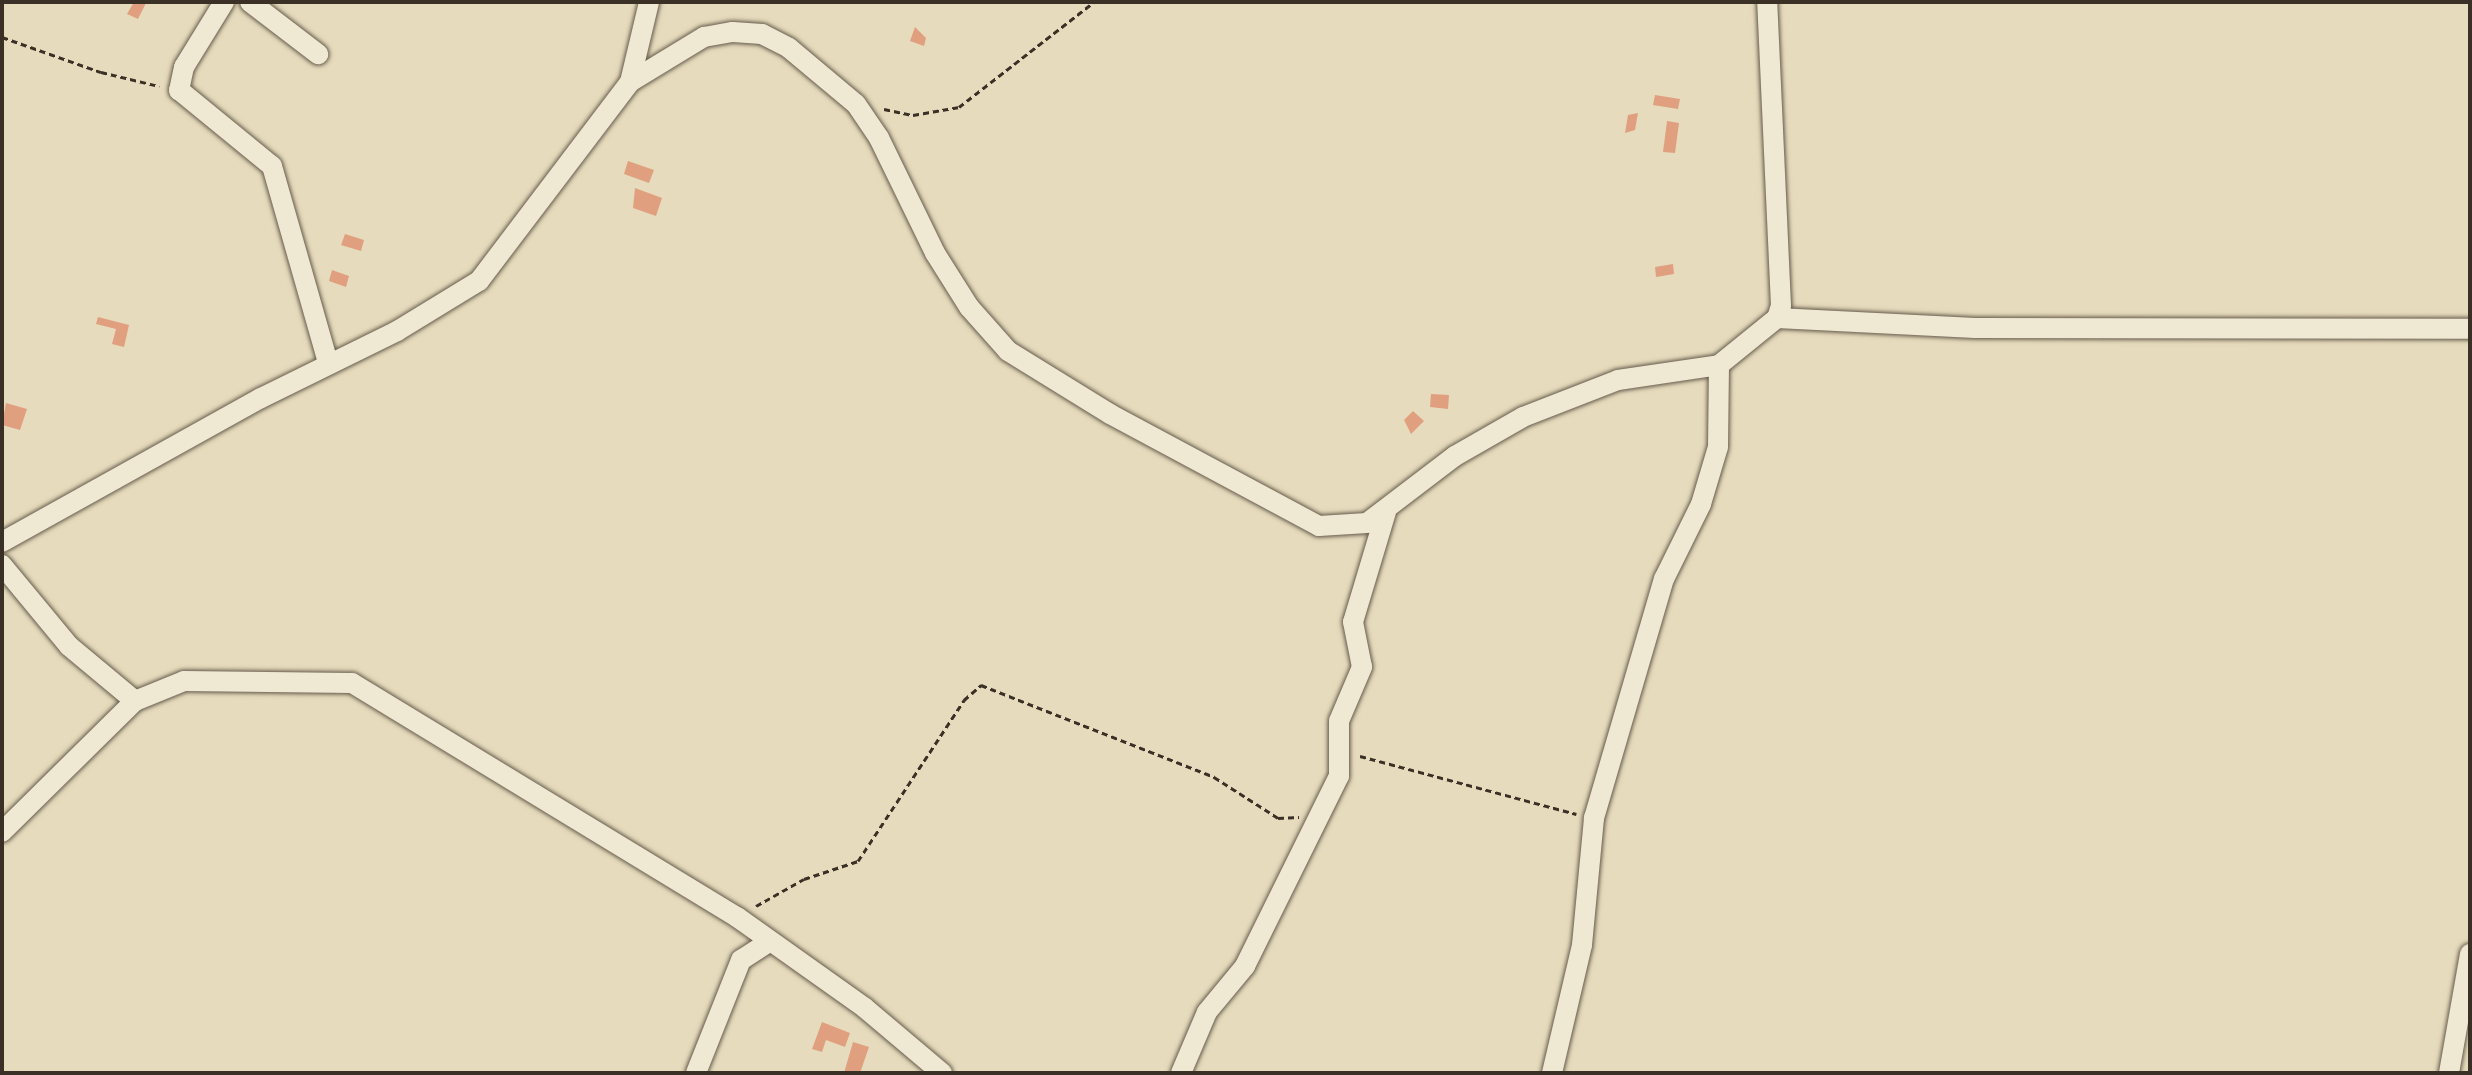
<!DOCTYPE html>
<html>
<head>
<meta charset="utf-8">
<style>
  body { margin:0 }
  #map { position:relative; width:2472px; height:1075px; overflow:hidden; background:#e6dbbc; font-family:"Sorts Mill Goudy",serif }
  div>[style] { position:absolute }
  .building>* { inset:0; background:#e0a080 }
  .path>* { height:3px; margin-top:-1.5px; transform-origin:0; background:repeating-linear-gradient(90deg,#3b3026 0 6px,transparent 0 10px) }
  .roads { filter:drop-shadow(0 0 2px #665b4c) drop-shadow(0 0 2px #665b4c) }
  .street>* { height:20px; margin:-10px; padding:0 10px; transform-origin:10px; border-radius:10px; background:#efe8d3 }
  span { translate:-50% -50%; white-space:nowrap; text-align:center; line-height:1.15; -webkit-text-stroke:6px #efe8d3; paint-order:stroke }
  .frame { position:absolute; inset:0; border:4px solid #3b3026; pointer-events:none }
</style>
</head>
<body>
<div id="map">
  <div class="building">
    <i style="clip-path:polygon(134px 2px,146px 3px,138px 19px,127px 14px)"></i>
    <i style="clip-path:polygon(915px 27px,926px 38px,924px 46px,910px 41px)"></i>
    <i style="clip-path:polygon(1655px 95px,1680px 99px,1678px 109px,1653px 105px)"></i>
    <i style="clip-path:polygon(1638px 113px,1635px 130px,1625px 133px,1628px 115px)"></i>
    <i style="clip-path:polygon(1667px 121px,1679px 123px,1675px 153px,1663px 152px)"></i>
    <i style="clip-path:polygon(628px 161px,654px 170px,649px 183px,624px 174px)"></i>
    <i style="clip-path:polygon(635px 188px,662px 198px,656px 216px,633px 208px)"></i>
    <i style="clip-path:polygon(345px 234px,364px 240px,361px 251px,341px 245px)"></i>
    <i style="clip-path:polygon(1673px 264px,1674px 274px,1656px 277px,1655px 267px)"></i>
    <i style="clip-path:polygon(332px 270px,349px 276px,346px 287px,329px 281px)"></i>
    <i style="clip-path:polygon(98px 317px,129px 325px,124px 347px,112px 344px,116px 329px,96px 324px)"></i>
    <i style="clip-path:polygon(1431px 394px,1449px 395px,1448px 409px,1430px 407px)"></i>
    <i style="clip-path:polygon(6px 403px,27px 409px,20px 430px,2px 425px)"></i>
    <i style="clip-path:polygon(1413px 411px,1424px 421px,1411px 434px,1404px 420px)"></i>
    <i style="clip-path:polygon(822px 1022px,850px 1033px,845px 1047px,826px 1040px,822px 1052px,812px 1049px)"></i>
    <i style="clip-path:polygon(853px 1042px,869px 1047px,860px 1073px,844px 1073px)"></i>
  </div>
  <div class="path">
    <i style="left:2px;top:37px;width:105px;rotate:19.5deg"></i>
    <i style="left:101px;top:72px;width:60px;rotate:13.6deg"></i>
    <i style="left:884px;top:109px;width:30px;rotate:12deg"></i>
    <i style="left:913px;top:115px;width:47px;rotate:-9.9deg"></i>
    <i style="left:959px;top:107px;width:171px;rotate:-37.9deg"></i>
    <i style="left:1360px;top:756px;width:224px;rotate:15deg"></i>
    <i style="left:756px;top:906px;width:55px;rotate:-29.4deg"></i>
    <i style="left:804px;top:879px;width:57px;rotate:-18.4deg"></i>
    <i style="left:858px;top:861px;width:193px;rotate:-56.6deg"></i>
    <i style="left:964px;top:700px;width:23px;rotate:-41deg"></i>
    <i style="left:981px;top:685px;width:251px;rotate:21.5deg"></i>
    <i style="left:1214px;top:777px;width:76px;rotate:32.6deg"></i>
    <i style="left:1278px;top:818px;width:21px;rotate:-3deg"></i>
  </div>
  <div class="roads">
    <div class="street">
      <i style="left:224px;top:2px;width:76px;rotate:121.6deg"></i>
      <i style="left:184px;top:67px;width:24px;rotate:102deg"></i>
      <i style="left:179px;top:90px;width:120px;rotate:39.3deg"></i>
      <i style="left:272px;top:166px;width:204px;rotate:74.1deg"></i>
      <i style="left:250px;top:2px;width:86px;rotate:37.4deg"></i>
      <i style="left:630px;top:82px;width:82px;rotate:-76.6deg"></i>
      <i style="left:1777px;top:318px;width:198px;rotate:2.9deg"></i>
      <i style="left:1975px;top:328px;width:495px;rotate:0.1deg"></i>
      <i style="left:2px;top:542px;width:296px;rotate:-29.1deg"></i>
      <i style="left:261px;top:398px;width:152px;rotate:-26.2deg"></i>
      <i style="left:397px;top:331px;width:96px;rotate:-31.4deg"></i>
      <i style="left:479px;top:281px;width:250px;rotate:-52.8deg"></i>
      <i style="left:630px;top:82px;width:87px;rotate:-31.3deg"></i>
      <i style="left:704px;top:37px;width:29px;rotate:-10deg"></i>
      <i style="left:733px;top:32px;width:29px;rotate:4deg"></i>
      <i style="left:762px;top:34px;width:30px;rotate:27deg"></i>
      <i style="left:789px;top:48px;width:87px;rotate:39.9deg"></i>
      <i style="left:856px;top:104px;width:41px;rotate:55.9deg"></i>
      <i style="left:879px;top:138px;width:128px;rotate:64deg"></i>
      <i style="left:935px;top:253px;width:64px;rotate:57.8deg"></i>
      <i style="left:969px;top:307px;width:59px;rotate:48.4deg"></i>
      <i style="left:1008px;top:351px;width:120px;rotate:31.7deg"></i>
      <i style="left:1110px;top:414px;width:237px;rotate:28.2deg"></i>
      <i style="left:1319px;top:526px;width:48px;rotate:-3.6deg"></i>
      <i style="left:1367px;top:523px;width:111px;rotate:-37.3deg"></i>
      <i style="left:1455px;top:456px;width:78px;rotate:-29.8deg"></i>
      <i style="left:1523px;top:417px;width:102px;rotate:-21.3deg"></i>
      <i style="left:1618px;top:380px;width:102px;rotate:-8.4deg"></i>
      <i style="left:2px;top:565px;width:105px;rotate:50.4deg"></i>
      <i style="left:69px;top:646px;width:86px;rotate:39.8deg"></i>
      <i style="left:2px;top:832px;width:187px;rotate:-44.6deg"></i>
      <i style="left:135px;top:701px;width:53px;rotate:-22.2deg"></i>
      <i style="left:184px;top:681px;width:168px;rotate:0.7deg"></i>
      <i style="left:352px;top:683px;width:451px;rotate:31.3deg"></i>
      <i style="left:737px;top:917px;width:157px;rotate:35.4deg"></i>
      <i style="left:865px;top:1008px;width:101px;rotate:40.2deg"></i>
      <i style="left:696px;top:1073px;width:122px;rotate:-68.3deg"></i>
      <i style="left:741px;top:960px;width:33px;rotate:-33deg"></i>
      <i style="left:1181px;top:1073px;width:66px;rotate:-66.9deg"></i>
      <i style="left:1207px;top:1012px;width:60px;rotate:-50.4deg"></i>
      <i style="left:1245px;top:966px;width:212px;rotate:-63.7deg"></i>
      <i style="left:1339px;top:776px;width:55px;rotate:-90deg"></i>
      <i style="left:1339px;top:721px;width:59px;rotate:-66.9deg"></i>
      <i style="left:1362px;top:667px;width:46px;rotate:-101.3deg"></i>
      <i style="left:1353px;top:622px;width:115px;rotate:-73.3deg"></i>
      <i style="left:1552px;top:1073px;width:131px;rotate:-76.8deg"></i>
      <i style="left:1582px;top:945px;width:128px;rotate:-84.6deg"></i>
      <i style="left:1594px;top:818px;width:249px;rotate:-73.7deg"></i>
      <i style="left:1664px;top:579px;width:84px;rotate:-63.7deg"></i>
      <i style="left:1701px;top:504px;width:59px;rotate:-73.4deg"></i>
      <i style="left:1718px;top:447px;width:82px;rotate:-89.3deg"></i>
      <i style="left:1719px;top:365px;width:75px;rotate:-39deg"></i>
      <i style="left:1777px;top:318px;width:13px;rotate:-72deg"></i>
      <i style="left:1781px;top:306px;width:304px;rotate:-92.6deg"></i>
      <i style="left:2449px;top:1073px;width:121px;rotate:-80deg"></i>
    </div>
  </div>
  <div class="frame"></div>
</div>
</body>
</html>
